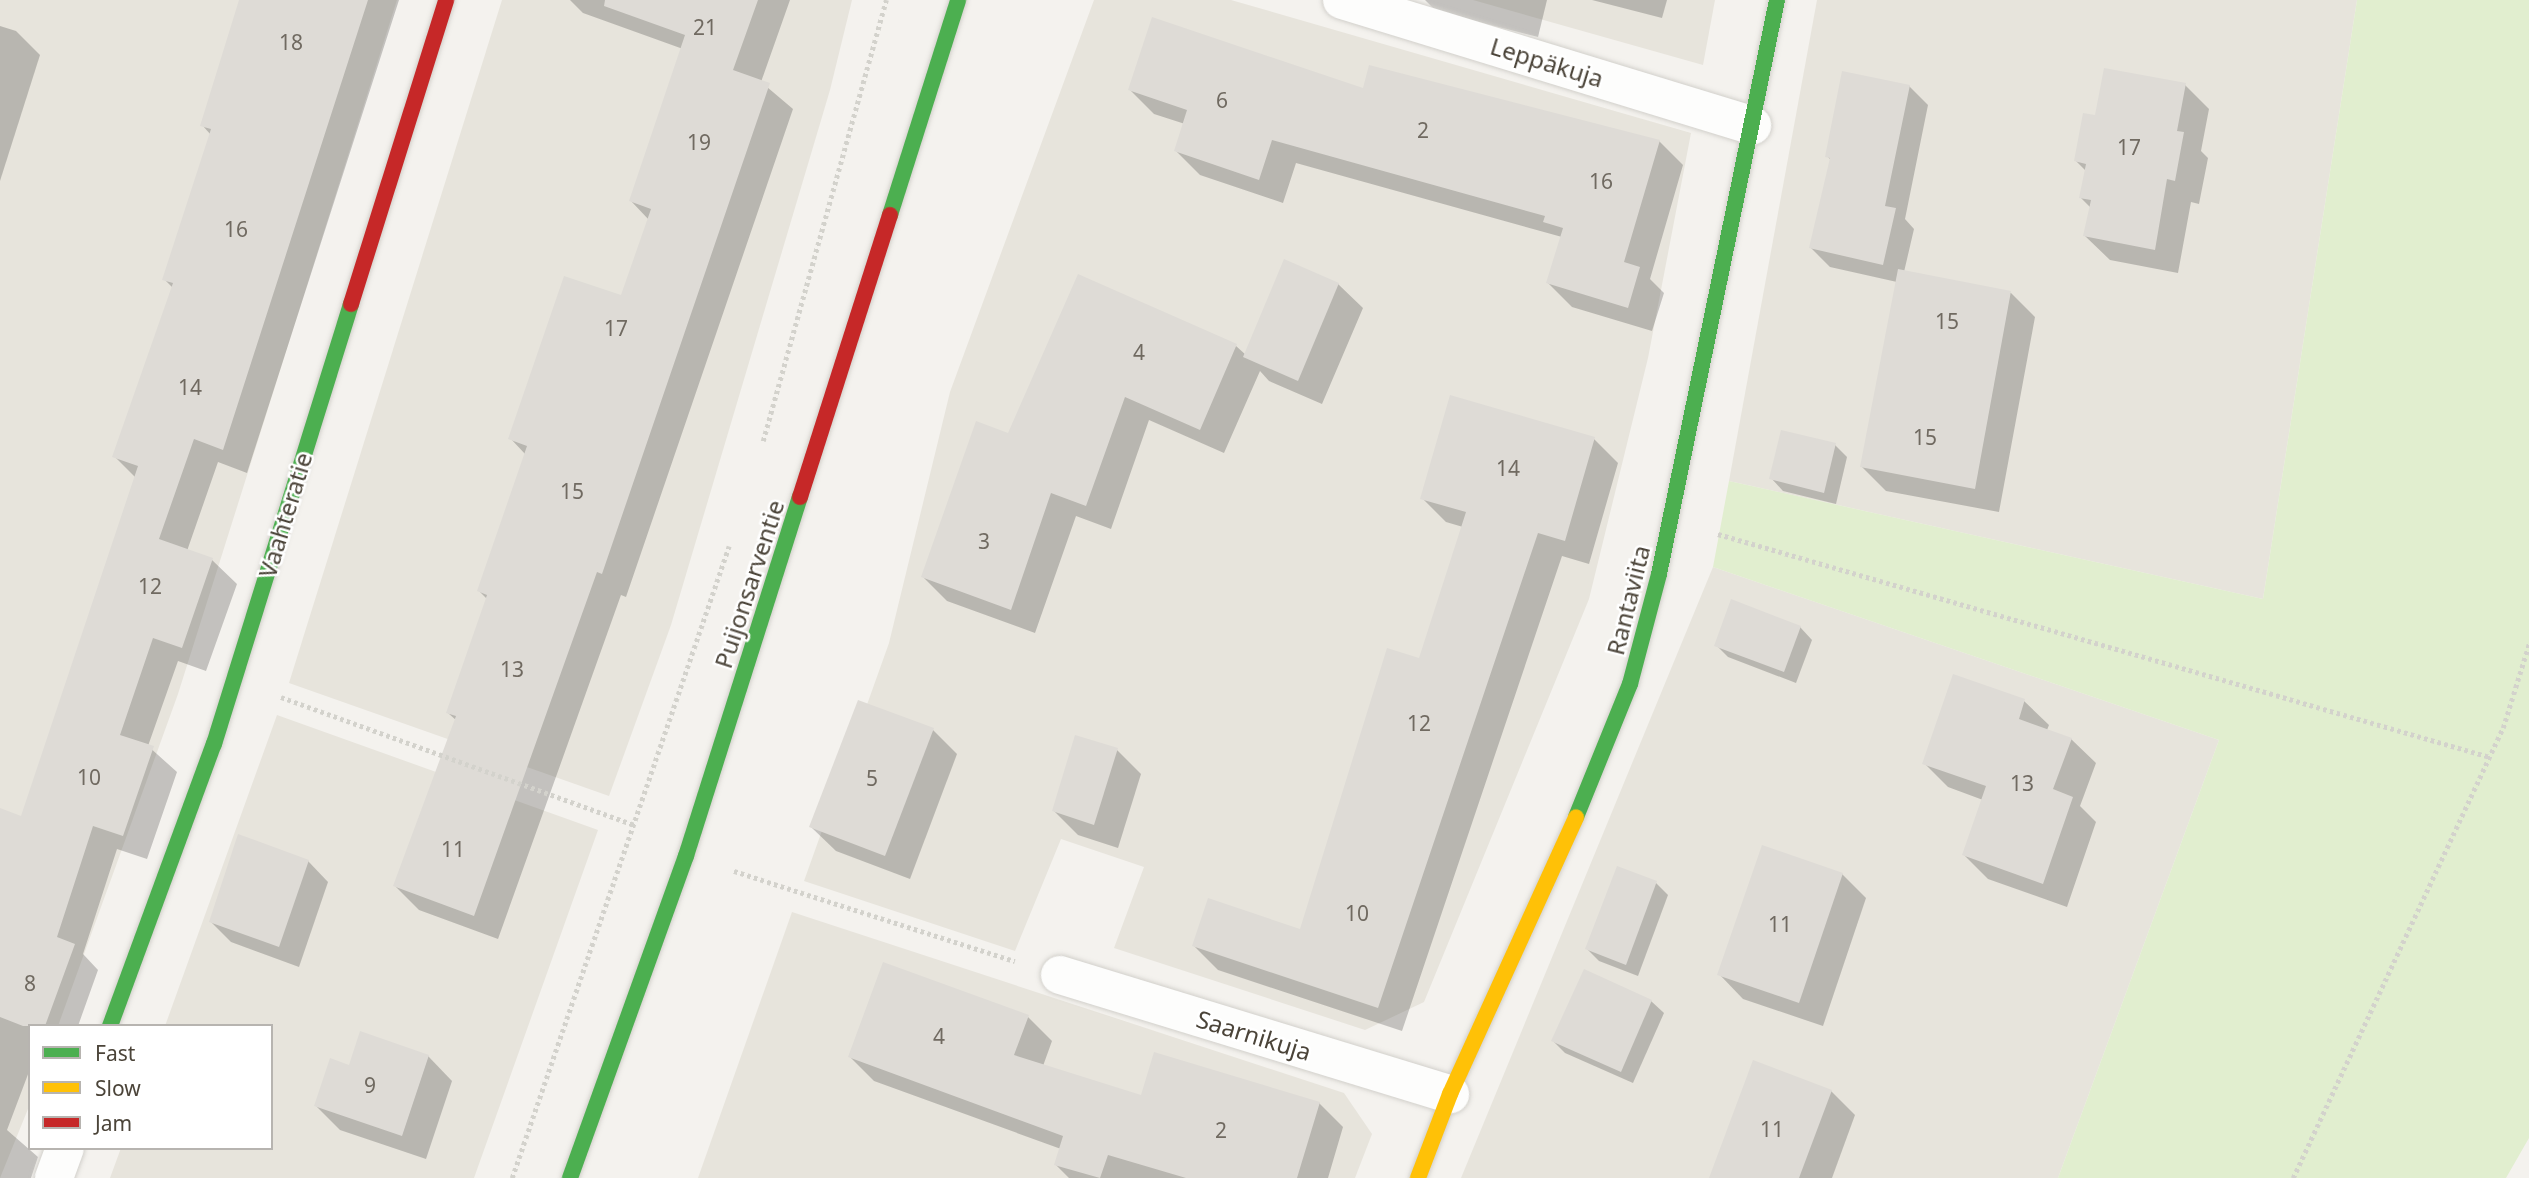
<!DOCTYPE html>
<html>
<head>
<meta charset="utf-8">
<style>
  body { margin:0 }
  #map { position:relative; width:2529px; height:1178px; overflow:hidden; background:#f4f2ee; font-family:"Noto Sans",sans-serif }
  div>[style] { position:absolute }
  .residential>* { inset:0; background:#e7e4dc }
  .green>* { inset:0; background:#e1eecf }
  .shadow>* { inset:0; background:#0003 }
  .building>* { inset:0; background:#dedbd6 }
  .path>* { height:4.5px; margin-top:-2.25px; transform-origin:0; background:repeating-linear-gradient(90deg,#d3d2cc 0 3.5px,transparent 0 7px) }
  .roads { filter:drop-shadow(0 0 2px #d2d0cb) drop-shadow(0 0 2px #d2d0cb) }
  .street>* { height:38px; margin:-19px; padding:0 19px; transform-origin:19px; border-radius:19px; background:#fdfdfc }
  .fast>* { height:16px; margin:-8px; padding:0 8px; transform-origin:8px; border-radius:8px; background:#4caf50 }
  .slow>* { height:16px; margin:-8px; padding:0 8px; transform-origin:8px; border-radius:8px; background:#ffc107 }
  .jam>* { height:16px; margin:-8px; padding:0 8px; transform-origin:8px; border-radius:8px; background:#c62828 }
  span { translate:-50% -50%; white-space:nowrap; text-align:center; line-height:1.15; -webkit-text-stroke:5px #fff; paint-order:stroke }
  .number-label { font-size:21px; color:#706a61 }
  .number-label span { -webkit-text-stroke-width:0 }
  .street-label { font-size:24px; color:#4b4439 }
  .legend { position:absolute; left:28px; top:1024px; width:245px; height:126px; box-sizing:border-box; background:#fff; border:2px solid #b7b4b0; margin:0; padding:9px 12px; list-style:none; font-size:21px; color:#4b4439 }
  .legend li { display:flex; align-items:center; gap:14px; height:35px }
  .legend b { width:35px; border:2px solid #b7b4b0 }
</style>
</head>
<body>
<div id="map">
  <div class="residential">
    <i style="clip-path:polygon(0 0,397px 0,178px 694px,58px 1026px,30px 1026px,30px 1104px,0 1178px)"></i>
    <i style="clip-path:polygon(502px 0,852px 0,830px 90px,671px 625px,609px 796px,289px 683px)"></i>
    <i style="clip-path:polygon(1094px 0,1231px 0,1691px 133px,1648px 358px,1589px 599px,1424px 1002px,1365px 1030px,1114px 948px,1144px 867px,1061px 839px,1015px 951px,804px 881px,889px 643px,950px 392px)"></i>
    <i style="clip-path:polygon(1473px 0,1715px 0,1703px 65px)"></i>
    <i style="clip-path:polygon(1817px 0,2357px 0,2263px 599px,1729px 481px)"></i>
    <i style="clip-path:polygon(1713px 567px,2219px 740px,2058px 1178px,1461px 1178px)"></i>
    <i style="clip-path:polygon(277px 715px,598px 830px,474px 1178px,110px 1178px,121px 1148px,271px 1148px,271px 1026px,165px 1026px)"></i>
    <i style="clip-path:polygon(792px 912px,1344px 1093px,1372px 1134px,1355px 1178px,698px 1178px)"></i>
  </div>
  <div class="green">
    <i style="clip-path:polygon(2357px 0,2529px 0,2529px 1138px,2506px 1178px,2058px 1178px,2219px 740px,1713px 567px,1729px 481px,2263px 599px)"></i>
  </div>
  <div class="shadow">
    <i style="clip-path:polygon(241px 0,399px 0,247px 473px,218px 462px,187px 551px,212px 560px,237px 584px,206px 671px,178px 661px,148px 746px,177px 772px,147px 859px,117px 849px,83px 954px,98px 970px,78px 1026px,30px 1026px,30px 1069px,7px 1130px,38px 1157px,31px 1178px,0 1178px,0 860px,22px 818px,136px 478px,114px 456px,173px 288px,164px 279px,211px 135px,202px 125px)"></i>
    <i style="clip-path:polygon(570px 0,790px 0,761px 82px,793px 109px,626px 597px,621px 595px,498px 939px,419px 910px,395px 886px,457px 721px,448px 713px,487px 599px,479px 591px,526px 455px,510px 438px,622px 297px,649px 220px,631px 201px,683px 49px,583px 13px)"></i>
    <i style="clip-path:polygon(1425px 0,1547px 0,1538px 37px,1436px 11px)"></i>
    <i style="clip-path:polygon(1592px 0,1667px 0,1662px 18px)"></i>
    <i style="clip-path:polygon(0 26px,16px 31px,40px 55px,0 181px)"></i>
    <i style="clip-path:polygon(2185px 85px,2209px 109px,2201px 151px,2208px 158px,2199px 204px,2191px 202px,2178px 273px,2110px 260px,2085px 236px,2091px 208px,2081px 198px,2086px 171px,2076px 161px,2096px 117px)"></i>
    <i style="clip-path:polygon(1909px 86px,1928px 105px,1905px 219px,1914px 229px,1904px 272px,2011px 293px,2035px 317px,1999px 512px,1886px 491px,1862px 467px,1897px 282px,1830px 267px,1811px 248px,1831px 160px,1827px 156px)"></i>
    <i style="clip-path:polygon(1130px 90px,1364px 90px,1659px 141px,1683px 165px,1650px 279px,1664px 293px,1652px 331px,1572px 307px,1548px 283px,1562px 237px,1296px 163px,1283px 203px,1200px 175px,1176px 151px,1185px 124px,1154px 114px)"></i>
    <i style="clip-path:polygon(1338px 284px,1363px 308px,1322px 404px,1269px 381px,1260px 371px,1224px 453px,1149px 420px,1111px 529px,1076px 516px,1035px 633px,947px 601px,923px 577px,1009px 435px,1236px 346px,1246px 355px)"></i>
    <i style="clip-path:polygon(1594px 439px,1618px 463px,1589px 564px,1562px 556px,1402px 1031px,1218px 970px,1194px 946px,1301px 931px,1420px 661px,1463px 527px,1446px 522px,1422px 498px)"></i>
    <i style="clip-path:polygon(1835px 445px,1847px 457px,1836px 504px,1783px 491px,1771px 478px)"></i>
    <i style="clip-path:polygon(1800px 627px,1812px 640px,1796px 683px,1728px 657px,1716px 645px)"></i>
    <i style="clip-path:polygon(2024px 701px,2049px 725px,2047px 730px,2071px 739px,2096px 763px,2080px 806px,2096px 822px,2067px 907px,1988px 879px,1964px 855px,1983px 800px,1948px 787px,1924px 763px)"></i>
    <i style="clip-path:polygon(933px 730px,957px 754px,910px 879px,836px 851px,811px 827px)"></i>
    <i style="clip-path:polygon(1117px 750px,1141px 774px,1118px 848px,1078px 835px,1054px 811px)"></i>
    <i style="clip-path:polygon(308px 861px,328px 882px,299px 967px,231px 942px,211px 922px)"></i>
    <i style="clip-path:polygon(1842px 874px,1866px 898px,1823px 1026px,1743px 999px,1719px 974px)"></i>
    <i style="clip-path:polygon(1656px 883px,1668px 895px,1638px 976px,1599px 961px,1587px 949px)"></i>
    <i style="clip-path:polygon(1651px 1001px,1664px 1013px,1633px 1083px,1565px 1053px,1553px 1041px)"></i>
    <i style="clip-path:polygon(1028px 1017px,1052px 1041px,1043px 1066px,1142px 1097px,1319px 1103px,1343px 1127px,1328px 1178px,1069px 1178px,1056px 1165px,1061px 1149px,874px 1081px,850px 1057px)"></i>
    <i style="clip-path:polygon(428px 1056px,452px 1081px,426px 1159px,340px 1130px,316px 1106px,350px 1067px)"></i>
    <i style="clip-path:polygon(1831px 1091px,1855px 1115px,1832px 1178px,1710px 1178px)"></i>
  </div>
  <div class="building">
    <i style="clip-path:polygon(239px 0,368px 0,223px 450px,194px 439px,159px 539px,213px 558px,182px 648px,153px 638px,120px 735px,154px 746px,123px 836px,93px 826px,57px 937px,75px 944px,45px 1026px,23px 1026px,0 1017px,0 808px,21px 816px,138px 466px,112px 457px,173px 283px,162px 280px,211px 129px,200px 126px)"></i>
    <i style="clip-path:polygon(605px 0,758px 0,733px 70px,770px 83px,602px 574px,597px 572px,474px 916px,393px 886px,456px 716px,446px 713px,487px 595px,477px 591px,527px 446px,508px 439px,564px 276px,621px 295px,651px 209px,629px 201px,685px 35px,604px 6px)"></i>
    <i style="clip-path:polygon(1152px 17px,1363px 88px,1369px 65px,1660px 140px,1624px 262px,1640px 267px,1628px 308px,1546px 283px,1563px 228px,1543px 222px,1545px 216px,1272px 140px,1259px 180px,1174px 151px,1187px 110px,1128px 90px)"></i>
    <i style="clip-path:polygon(2104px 68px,2186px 83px,2177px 131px,2184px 132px,2175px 181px,2167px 179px,2155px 250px,2083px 236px,2091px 200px,2079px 198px,2086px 164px,2074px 161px,2083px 113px,2095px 115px)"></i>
    <i style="clip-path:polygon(1842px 71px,1910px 85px,1885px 206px,1896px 208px,1883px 265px,1809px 248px,1830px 158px,1825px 157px)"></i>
    <i style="clip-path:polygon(1284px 259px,1339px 283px,1298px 381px,1243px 357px)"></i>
    <i style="clip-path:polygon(1898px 269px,2011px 291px,1975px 489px,1860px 467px)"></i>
    <i style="clip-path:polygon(1078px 274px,1237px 344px,1200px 430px,1125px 397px,1086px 506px,1051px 493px,1011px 610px,921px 577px,976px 421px,1008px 433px)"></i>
    <i style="clip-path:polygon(1450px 395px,1595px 437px,1565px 541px,1538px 533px,1378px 1008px,1192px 946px,1208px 898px,1300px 929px,1387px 648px,1419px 658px,1466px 512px,1420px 499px)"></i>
    <i style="clip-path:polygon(1781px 430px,1836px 443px,1824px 493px,1769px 479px)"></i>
    <i style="clip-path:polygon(1731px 599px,1801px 626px,1784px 672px,1714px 646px)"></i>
    <i style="clip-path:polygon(1953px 674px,2025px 699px,2019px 719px,2072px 738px,2053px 789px,2073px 797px,2043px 884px,1962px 855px,1986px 786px,1922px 764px)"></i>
    <i style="clip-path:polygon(858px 700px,934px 728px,885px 856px,809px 827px)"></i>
    <i style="clip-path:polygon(1075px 735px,1118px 748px,1094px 825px,1052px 811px)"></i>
    <i style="clip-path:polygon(238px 834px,309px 860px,279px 947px,209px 922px)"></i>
    <i style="clip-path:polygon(1762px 845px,1843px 873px,1799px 1003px,1717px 975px)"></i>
    <i style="clip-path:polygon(1617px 866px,1657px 881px,1626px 965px,1585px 949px)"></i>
    <i style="clip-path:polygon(883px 962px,1029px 1015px,1014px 1055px,1141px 1095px,1154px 1052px,1320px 1102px,1297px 1178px,1186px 1178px,1108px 1155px,1100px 1178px,1054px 1165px,1063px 1136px,848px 1057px)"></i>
    <i style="clip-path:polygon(1584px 969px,1652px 1000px,1621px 1072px,1551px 1041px)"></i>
    <i style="clip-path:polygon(360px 1031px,429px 1055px,402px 1136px,314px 1106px,330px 1058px,349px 1065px)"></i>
    <i style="clip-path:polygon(1753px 1060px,1832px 1090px,1799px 1178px,1709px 1178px)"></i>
  </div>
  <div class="path">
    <i style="left:763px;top:441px;width:458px;rotate:-74.4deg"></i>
    <i style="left:1718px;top:534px;width:804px;rotate:16.11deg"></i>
    <i style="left:281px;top:697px;width:375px;rotate:19.9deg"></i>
    <i style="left:734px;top:871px;width:295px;rotate:17.8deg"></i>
    <i style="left:512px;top:1178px;width:668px;rotate:-71.05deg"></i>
    <i style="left:2293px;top:1178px;width:497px;rotate:-65deg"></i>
    <i style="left:2503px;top:728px;width:88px;rotate:-72.8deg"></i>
  </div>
  <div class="roads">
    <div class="street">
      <i style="left:1342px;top:0;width:429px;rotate:17deg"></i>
      <i style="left:1060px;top:975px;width:408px;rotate:17deg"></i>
      <i style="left:54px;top:1178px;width:32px;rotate:-70deg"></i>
    </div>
    <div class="fast">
      <i style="left:890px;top:215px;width:225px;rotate:-72.4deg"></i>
      <i style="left:1576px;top:817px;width:144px;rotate:-67.9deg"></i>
      <i style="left:1630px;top:684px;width:114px;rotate:-75.2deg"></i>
      <i style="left:1659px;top:574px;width:586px;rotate:-78.38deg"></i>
      <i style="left:110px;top:1026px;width:301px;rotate:-69.8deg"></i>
      <i style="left:214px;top:744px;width:461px;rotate:-72.7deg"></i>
      <i style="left:570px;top:1178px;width:342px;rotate:-70.2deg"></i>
      <i style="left:686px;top:856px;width:377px;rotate:-72.4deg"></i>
    </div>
    <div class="slow">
      <i style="left:1418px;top:1178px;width:90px;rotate:-69.1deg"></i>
      <i style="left:1450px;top:1094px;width:304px;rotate:-65.5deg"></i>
    </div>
    <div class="jam">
      <i style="left:351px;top:304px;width:318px;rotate:-72.6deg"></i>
      <i style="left:800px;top:497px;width:296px;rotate:-72.3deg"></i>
    </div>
  </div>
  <div class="number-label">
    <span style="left:705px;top:27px">21</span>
    <span style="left:291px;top:42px">18</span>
    <span style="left:1222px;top:100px">6</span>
    <span style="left:1423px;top:130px">2</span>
    <span style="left:699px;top:142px">19</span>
    <span style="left:2129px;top:147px">17</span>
    <span style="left:1601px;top:181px">16</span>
    <span style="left:236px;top:229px">16</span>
    <span style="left:1947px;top:321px">15</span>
    <span style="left:616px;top:328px">17</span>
    <span style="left:1139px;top:352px">4</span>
    <span style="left:190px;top:387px">14</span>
    <span style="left:1925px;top:437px">15</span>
    <span style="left:1508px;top:468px">14</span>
    <span style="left:572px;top:491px">15</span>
    <span style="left:984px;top:541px">3</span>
    <span style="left:150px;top:586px">12</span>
    <span style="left:512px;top:669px">13</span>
    <span style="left:1419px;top:723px">12</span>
    <span style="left:89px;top:777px">10</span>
    <span style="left:872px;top:778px">5</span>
    <span style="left:2022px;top:783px">13</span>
    <span style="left:453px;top:849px">11</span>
    <span style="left:1357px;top:913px">10</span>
    <span style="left:1780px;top:924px">11</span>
    <span style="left:30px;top:983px">8</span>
    <span style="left:939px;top:1036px">4</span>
    <span style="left:370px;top:1085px">9</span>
    <span style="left:1772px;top:1129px">11</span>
    <span style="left:1221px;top:1130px">2</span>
  </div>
  <div class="street-label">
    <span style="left:1547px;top:62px;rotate:17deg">Leppäkuja</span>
    <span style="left:285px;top:515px;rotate:-73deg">Vaahteratie</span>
    <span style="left:749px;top:584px;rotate:-72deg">Puijonsarventie</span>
    <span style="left:1628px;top:600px;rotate:-76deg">Rantaviita</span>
    <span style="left:1254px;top:1035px;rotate:17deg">Saarnikuja</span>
  </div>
  <ul class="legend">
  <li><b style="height:9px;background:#4caf50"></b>Fast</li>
  <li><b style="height:9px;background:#ffc107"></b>Slow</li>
  <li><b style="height:9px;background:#c62828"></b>Jam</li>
  </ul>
</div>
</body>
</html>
